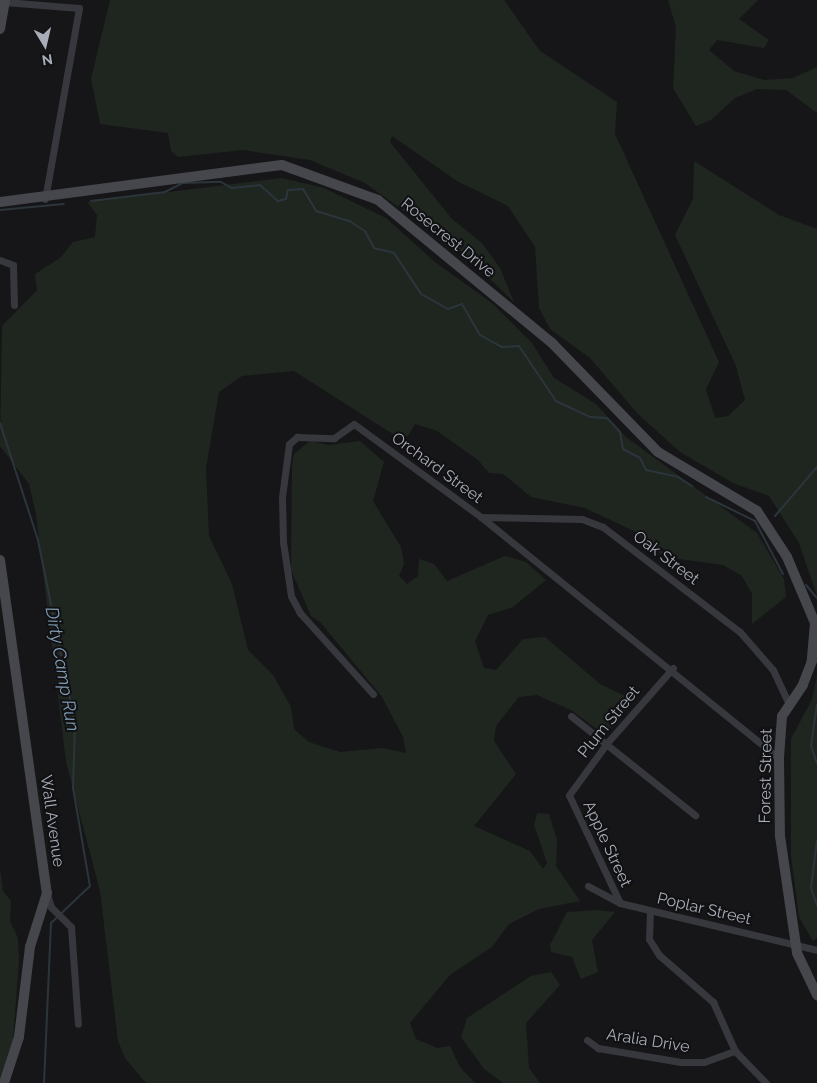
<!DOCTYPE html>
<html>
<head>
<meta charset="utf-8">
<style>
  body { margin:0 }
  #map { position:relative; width:817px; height:1083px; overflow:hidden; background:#161618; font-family:Raleway,sans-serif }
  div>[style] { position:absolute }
  .green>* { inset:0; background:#1e261f }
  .stream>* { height:2px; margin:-1px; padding:0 1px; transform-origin:1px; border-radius:1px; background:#2c353c }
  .street>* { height:7px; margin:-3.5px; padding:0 3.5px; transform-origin:3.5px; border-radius:3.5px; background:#37383d }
  .secondary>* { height:10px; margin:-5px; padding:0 5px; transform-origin:5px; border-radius:5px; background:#45474d }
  span { translate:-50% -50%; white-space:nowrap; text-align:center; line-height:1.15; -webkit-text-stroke:4px #111113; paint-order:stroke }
  .street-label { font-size:16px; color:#a8adb8 }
  .water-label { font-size:18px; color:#7f9bb3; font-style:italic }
  .north { position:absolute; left:20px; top:20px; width:50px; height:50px; -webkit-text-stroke:4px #111113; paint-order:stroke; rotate:171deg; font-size:14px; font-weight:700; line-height:20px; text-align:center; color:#a8adb8 }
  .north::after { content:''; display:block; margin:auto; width:18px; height:22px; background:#a8adb8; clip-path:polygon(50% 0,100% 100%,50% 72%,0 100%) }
</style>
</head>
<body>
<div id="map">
  <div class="green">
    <i style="clip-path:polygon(110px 0,504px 0,540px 51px,617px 102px,615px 134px,719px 362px,706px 389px,715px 418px,728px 416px,745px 400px,736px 366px,675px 235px,693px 199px,694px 161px,779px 215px,817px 229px,817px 596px,799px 543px,769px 496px,733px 483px,680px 452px,638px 414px,590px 358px,550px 329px,539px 308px,535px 247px,508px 206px,457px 181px,392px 136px,390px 142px,452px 219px,482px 243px,500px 268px,514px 302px,465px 255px,365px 183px,310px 160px,243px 150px,178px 157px,171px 151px,168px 133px,100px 124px,91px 79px)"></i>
    <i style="clip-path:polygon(668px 0,758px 0,739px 19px,769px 40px,764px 48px,717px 40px,709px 50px,734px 71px,764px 80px,793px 78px,817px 67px,817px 113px,786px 90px,757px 89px,735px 98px,711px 120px,696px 126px,673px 88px,676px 27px)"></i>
    <i style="clip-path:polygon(282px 178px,324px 188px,386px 218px,435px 262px,492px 303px,532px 343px,554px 378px,596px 404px,626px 437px,757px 533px,784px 579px,786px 597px,752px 624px,752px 594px,742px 576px,723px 565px,665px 557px,634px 531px,585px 508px,531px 497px,503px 474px,489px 473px,478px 460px,437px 431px,415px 424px,408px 436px,399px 438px,294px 371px,242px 376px,219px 392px,206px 468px,209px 536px,232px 584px,248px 650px,273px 675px,291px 707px,294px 729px,309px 742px,340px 752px,383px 748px,406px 753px,403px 737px,382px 697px,321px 623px,311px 616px,291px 570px,292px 465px,294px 454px,310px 441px,329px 445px,360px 441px,384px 462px,373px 501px,401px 547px,404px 564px,399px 576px,407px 584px,418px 576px,419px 559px,434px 564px,447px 581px,505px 556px,526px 562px,546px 580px,513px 607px,488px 615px,475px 641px,484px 668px,496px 670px,523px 639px,545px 637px,600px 684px,625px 696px,628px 707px,615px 725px,602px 733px,571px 710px,537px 695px,519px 697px,496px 726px,494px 741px,516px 774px,474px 826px,530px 851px,543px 869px,547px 863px,534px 825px,537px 813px,549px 814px,557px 840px,556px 866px,580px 901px,539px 909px,509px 924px,492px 947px,450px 975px,410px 1023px,416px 1039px,437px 1048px,450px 1046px,460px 1067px,475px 1083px,146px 1083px,125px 1058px,118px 1041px,100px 891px,66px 762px,36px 514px,29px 484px,0 446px,2px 326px,37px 290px,35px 274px,60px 258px,73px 242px,95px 237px,97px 215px,87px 202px)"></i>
    <i style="clip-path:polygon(817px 676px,817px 938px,813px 941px,799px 917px,791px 856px,791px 739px,812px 699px)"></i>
    <i style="clip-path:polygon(0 869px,3px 891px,11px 901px,10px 921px,18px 938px,19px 961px,13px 1040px,0 1079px)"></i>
    <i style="clip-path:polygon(596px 910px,615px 912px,592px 940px,598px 972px,581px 979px,572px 957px,551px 952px,550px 945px,567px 912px)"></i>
    <i style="clip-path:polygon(551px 972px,560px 985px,526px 1023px,529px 1068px,540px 1083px,503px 1083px,484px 1069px,461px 1037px,467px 1018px,531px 976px)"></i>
  </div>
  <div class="stream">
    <i style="left:91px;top:201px;width:75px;rotate:-6.9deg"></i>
    <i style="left:165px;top:192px;width:20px;rotate:-27deg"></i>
    <i style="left:183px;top:183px;width:38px;rotate:-2deg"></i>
    <i style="left:221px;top:182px;width:13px;rotate:29deg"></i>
    <i style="left:232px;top:188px;width:28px;rotate:-6deg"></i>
    <i style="left:260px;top:185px;width:24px;rotate:42deg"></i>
    <i style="left:278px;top:201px;width:8px;rotate:-14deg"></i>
    <i style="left:286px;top:199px;width:9px;rotate:-77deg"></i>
    <i style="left:288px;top:190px;width:15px;rotate:-4deg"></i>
    <i style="left:303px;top:189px;width:26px;rotate:59deg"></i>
    <i style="left:316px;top:211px;width:37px;rotate:17deg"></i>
    <i style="left:351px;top:222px;width:17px;rotate:33deg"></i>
    <i style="left:365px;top:231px;width:19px;rotate:62deg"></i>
    <i style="left:374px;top:248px;width:21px;rotate:14deg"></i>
    <i style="left:394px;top:253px;width:49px;rotate:56.6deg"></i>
    <i style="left:421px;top:294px;width:31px;rotate:29deg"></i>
    <i style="left:448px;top:309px;width:15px;rotate:-20deg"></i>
    <i style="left:462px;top:304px;width:36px;rotate:60deg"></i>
    <i style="left:480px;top:335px;width:25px;rotate:29deg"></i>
    <i style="left:502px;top:347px;width:17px;rotate:-3deg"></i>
    <i style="left:519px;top:346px;width:66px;rotate:56.1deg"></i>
    <i style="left:556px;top:401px;width:38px;rotate:25deg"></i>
    <i style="left:591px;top:417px;width:16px;rotate:4deg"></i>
    <i style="left:607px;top:418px;width:19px;rotate:47deg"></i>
    <i style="left:620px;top:432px;width:17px;rotate:80deg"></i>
    <i style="left:623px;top:449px;width:19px;rotate:28deg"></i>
    <i style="left:640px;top:458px;width:13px;rotate:63deg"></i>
    <i style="left:646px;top:470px;width:33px;rotate:12deg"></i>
    <i style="left:678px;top:477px;width:17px;rotate:33deg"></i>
    <i style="left:0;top:210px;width:64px;rotate:-5.4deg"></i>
    <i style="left:0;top:423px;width:123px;rotate:72deg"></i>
    <i style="left:38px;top:540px;width:188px;rotate:78.6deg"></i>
    <i style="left:75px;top:724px;width:64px;rotate:91.8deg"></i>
    <i style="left:73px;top:788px;width:99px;rotate:80.2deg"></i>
    <i style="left:90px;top:886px;width:54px;rotate:136.5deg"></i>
    <i style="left:51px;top:923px;width:160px;rotate:92.5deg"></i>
    <i style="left:706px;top:497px;width:55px;rotate:26.1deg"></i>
    <i style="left:755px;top:521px;width:60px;rotate:62.2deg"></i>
    <i style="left:775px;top:516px;width:65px;rotate:-49.4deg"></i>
    <i style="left:806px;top:585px;width:17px;rotate:50deg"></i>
    <i style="left:817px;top:704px;width:42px;rotate:98.1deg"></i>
    <i style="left:811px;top:746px;width:18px;rotate:71deg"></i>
    <i style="left:817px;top:840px;width:48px;rotate:97.1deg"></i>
    <i style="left:811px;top:888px;width:18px;rotate:71deg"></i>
  </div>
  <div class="street">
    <i style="left:5px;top:2px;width:74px;rotate:4.6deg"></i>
    <i style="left:79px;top:8px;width:194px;rotate:100.1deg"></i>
    <i style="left:0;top:260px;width:14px;rotate:21deg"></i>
    <i style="left:13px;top:265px;width:40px;rotate:88.6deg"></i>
    <i style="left:481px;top:517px;width:101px;rotate:1.1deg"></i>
    <i style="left:582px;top:519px;width:22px;rotate:21deg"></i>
    <i style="left:603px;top:527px;width:173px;rotate:37.5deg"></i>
    <i style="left:740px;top:632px;width:50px;rotate:49deg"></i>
    <i style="left:773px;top:670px;width:38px;rotate:65deg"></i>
    <i style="left:373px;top:694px;width:109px;rotate:-132deg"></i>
    <i style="left:300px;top:613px;width:19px;rotate:-118deg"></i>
    <i style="left:291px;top:596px;width:55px;rotate:-98.4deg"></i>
    <i style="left:283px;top:542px;width:45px;rotate:-91.3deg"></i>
    <i style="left:282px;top:497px;width:53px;rotate:-82.5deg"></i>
    <i style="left:289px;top:444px;width:11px;rotate:-41deg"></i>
    <i style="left:297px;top:437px;width:37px;rotate:2deg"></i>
    <i style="left:334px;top:438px;width:24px;rotate:-35deg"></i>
    <i style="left:354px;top:424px;width:157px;rotate:36.2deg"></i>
    <i style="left:481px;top:517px;width:383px;rotate:39deg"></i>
    <i style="left:571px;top:716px;width:159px;rotate:38.6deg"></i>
    <i style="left:588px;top:886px;width:36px;rotate:28deg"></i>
    <i style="left:620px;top:903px;width:203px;rotate:13.4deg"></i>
    <i style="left:47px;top:894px;width:14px;rotate:73deg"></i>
    <i style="left:51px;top:907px;width:28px;rotate:45deg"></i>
    <i style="left:71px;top:927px;width:97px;rotate:85.9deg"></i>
    <i style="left:620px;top:903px;width:119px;rotate:-115.3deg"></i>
    <i style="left:569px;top:795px;width:64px;rotate:-53.8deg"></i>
    <i style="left:607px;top:743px;width:100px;rotate:-48.7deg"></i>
    <i style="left:650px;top:911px;width:28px;rotate:92deg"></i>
    <i style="left:649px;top:939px;width:19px;rotate:58deg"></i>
    <i style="left:659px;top:955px;width:72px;rotate:41deg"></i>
    <i style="left:713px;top:1002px;width:54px;rotate:65.8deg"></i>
    <i style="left:735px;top:1051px;width:45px;rotate:45.9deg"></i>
    <i style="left:587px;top:1040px;width:14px;rotate:36deg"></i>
    <i style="left:598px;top:1048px;width:84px;rotate:9.6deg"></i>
    <i style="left:681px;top:1062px;width:23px"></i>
    <i style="left:704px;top:1062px;width:33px;rotate:-20deg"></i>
  </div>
  <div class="secondary">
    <i style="left:0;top:29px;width:29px;rotate:-80deg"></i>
    <i style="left:0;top:202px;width:284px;rotate:-7.5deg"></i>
    <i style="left:282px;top:165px;width:102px;rotate:20deg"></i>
    <i style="left:378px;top:200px;width:225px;rotate:39.4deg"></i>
    <i style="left:552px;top:343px;width:152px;rotate:45.8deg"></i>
    <i style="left:658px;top:452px;width:115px;rotate:30.8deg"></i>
    <i style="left:757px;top:511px;width:55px;rotate:56.9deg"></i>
    <i style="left:787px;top:557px;width:72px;rotate:67deg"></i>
    <i style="left:815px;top:623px;width:38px;rotate:95deg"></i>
    <i style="left:812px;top:661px;width:26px;rotate:111deg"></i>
    <i style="left:803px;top:685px;width:37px;rotate:124deg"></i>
    <i style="left:782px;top:716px;width:42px;rotate:94.1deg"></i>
    <i style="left:779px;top:758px;width:78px;rotate:89.3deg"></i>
    <i style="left:780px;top:836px;width:118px;rotate:81.7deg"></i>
    <i style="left:797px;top:953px;width:47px;rotate:64.5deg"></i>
    <i style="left:0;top:560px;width:336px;rotate:82deg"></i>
    <i style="left:47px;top:893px;width:57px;rotate:107.5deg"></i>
    <i style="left:30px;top:947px;width:91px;rotate:97deg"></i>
    <i style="left:19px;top:1037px;width:48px;rotate:108.1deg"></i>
  </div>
  <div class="street-label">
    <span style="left:448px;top:238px;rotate:39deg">Rosecrest Drive</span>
    <span style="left:437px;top:468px;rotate:36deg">Orchard Street</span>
    <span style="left:666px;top:558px;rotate:37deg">Oak Street</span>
    <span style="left:609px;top:722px;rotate:-51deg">Plum Street</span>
    <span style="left:766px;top:776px;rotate:-89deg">Forest Street</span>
    <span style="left:52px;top:821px;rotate:82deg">Wall Avenue</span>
    <span style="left:607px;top:844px;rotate:65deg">Apple Street</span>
    <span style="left:704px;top:909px;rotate:13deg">Poplar Street</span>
    <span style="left:648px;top:1041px;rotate:9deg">Aralia Drive</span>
  </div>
  <div class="water-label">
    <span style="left:62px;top:669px;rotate:80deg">Dirty Camp Run</span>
  </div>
  <div class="north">N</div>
</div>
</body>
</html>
